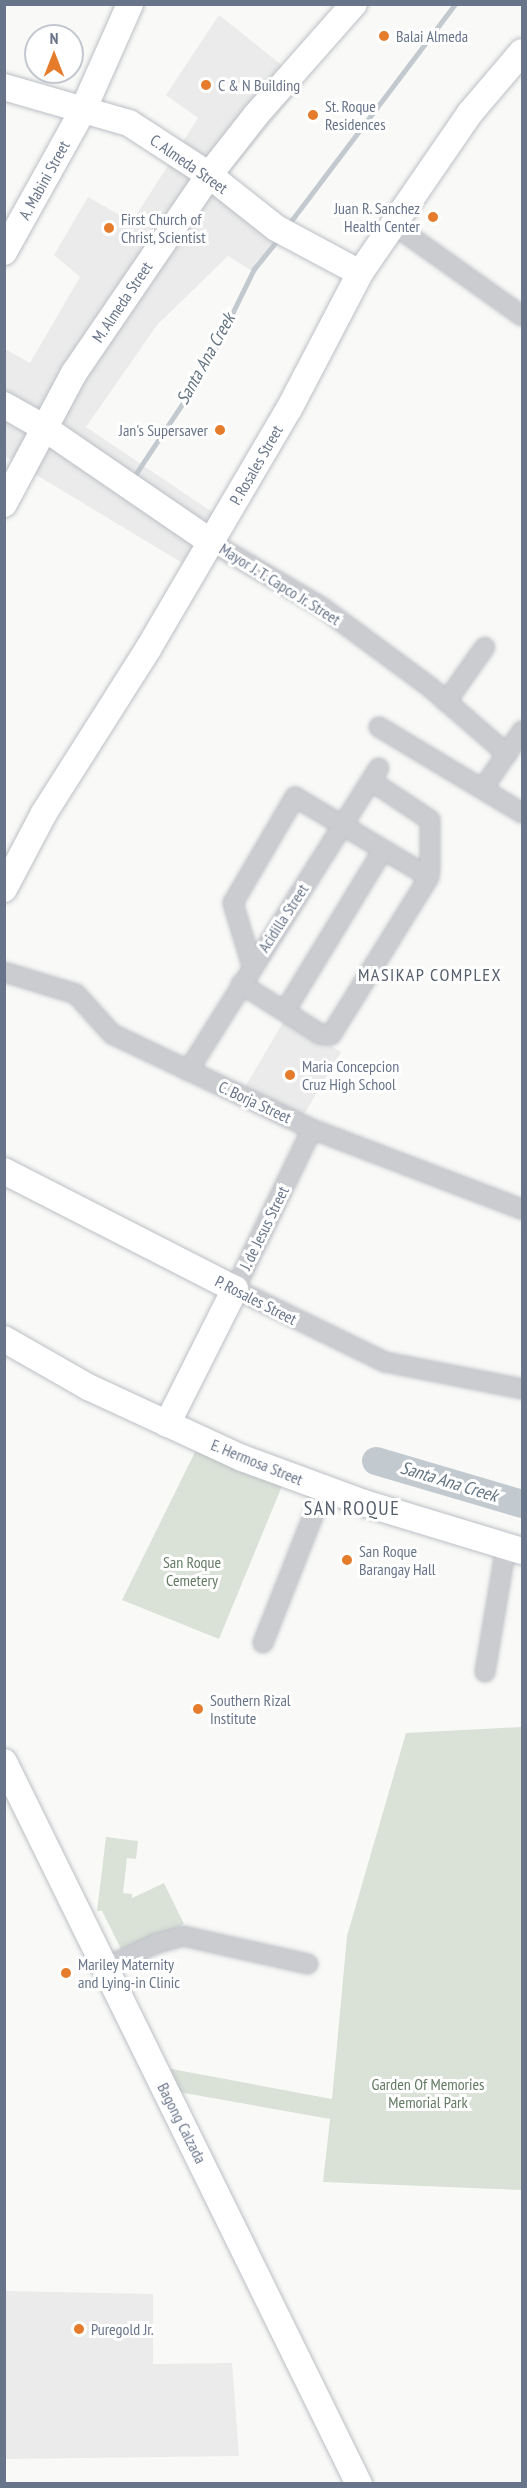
<!DOCTYPE html>
<html>
<head>
<meta charset="utf-8">
<style>
  body { margin:0 }
  #map { position:relative; width:527px; height:2488px; overflow:hidden; background:#f9faf7; font-family:"PT Sans Narrow",sans-serif }
  div>[style] { position:absolute }
  .built>* { inset:0; background:#eaebea }
  .green>* { inset:0; background:#dae2d8 }
  .stream>* { height:4.5px; margin:-2.25px; padding:0 2.25px; transform-origin:2.25px; border-radius:2.25px; background:#c2cad0 }
  .river>* { height:28px; margin:-14px; padding:0 14px; transform-origin:14px; border-radius:14px; background:#c2cad0 }
  .roads { filter:drop-shadow(0 0 2px #bcbfc5) drop-shadow(0 0 2px #bcbfc5) }
  .street>* { height:18px; margin:-9px; padding:0 9px; transform-origin:9px; border-radius:9px; background:#caccd0 }
  .secondary>* { height:26px; margin:-13px; padding:0 13px; transform-origin:13px; border-radius:13px; background:#fff }
  .dots>* { width:16px; height:16px; translate:-50% -50%; box-sizing:border-box; border:3px solid #fff; border-radius:50% }
  span { translate:-50% -50%; white-space:nowrap; text-align:center; line-height:1.15; -webkit-text-stroke:6px #fff; paint-order:stroke }
  .poi-label { font-size:16px; color:#687489 }
  .left { translate:0 -50%; text-align:left }
  .right { translate:-100% -50%; text-align:right }
  .street-label { font-size:16px; color:#687489 }
  .park-label { font-size:16px; color:#637a63 }
  .water-label { font-size:18px; color:#647583; font-style:italic }
  .neighbourhood-label { font-size:18px; color:#565f6d; letter-spacing:1.5px }
  .quarter-label { font-size:20px; color:#565f6d; letter-spacing:1.5px }
  .frame { position:absolute; inset:0; border:6px solid #687489; pointer-events:none }
  .north { position:absolute; left:24px; top:24px; width:60px; height:60px; box-sizing:border-box; background:#fff; border:2px solid #c3c7d0; border-radius:50%; rotate:0deg; font-size:16px; font-weight:700; line-height:24px; text-align:center; color:#687489 }
  .north::after { content:''; display:block; margin:auto; width:21px; height:27px; background:#e57c2c; clip-path:polygon(50% 0,100% 100%,50% 72%,0 100%) }
</style>
</head>
<body>
<div id="map">
  <div class="built">
    <i style="clip-path:polygon(219px 15px,304px 83px,225px 179px,288px 231px,255px 273px,228px 256px,157px 325px,86px 427px,218px 516px,189px 567px,5px 456px,5px 349px,30px 363px,80px 277px,54px 255px,88px 197px,132px 222px,198px 118px,166px 95px)"></i>
    <i style="clip-path:polygon(285px 1019px,341px 1052px,300px 1121px,242px 1092px)"></i>
    <i style="clip-path:polygon(5px 2291px,153px 2294px,153px 2364px,232px 2363px,239px 2456px,5px 2459px)"></i>
  </div>
  <div class="green">
    <i style="clip-path:polygon(196px 1450px,282px 1486px,219px 1639px,122px 1600px)"></i>
    <i style="clip-path:polygon(522px 1727px,522px 2190px,323px 2182px,330px 2119px,173px 2091px,161px 2067px,332px 2099px,347px 1936px,406px 1733px)"></i>
    <i style="clip-path:polygon(106px 1837px,138px 1841px,136px 1859px,127px 1858px,123px 1893px,132px 1894px,132px 1898px,164px 1883px,184px 1924px,123px 1953px,102px 1911px,97px 1911px)"></i>
  </div>
  <div class="stream">
    <i style="left:288px;top:225px;width:277px;rotate:-52.9deg"></i>
    <i style="left:133px;top:478px;width:128px;rotate:-56.4deg"></i>
    <i style="left:204px;top:371px;width:114px;rotate:-63.9deg"></i>
    <i style="left:254px;top:269px;width:40px;rotate:-51deg"></i>
  </div>
  <div class="river">
    <i style="left:376px;top:1461px;width:152px;rotate:16.4deg"></i>
  </div>
  <div class="roads">
    <div class="street">
      <i style="left:394px;top:225px;width:157px;rotate:35.4deg"></i>
      <i style="left:211px;top:542px;width:130px;rotate:30.5deg"></i>
      <i style="left:323px;top:608px;width:134px;rotate:36.5deg"></i>
      <i style="left:431px;top:688px;width:101px;rotate:41deg"></i>
      <i style="left:446px;top:702px;width:67px;rotate:-54.7deg"></i>
      <i style="left:379px;top:727px;width:167px;rotate:31deg"></i>
      <i style="left:484px;top:787px;width:68px;rotate:-55.8deg"></i>
      <i style="left:252px;top:966px;width:66px;rotate:-106.8deg"></i>
      <i style="left:233px;top:903px;width:123px;rotate:-59.7deg"></i>
      <i style="left:295px;top:797px;width:156px;rotate:30.8deg"></i>
      <i style="left:4px;top:972px;width:75px;rotate:17deg"></i>
      <i style="left:76px;top:994px;width:54px;rotate:48deg"></i>
      <i style="left:112px;top:1034px;width:221px;rotate:25.4deg"></i>
      <i style="left:312px;top:1129px;width:225px;rotate:20.9deg"></i>
      <i style="left:241px;top:984px;width:93px;rotate:32.3deg"></i>
      <i style="left:320px;top:1034px;width:11px;rotate:5deg"></i>
      <i style="left:331px;top:1035px;width:186px;rotate:-58.2deg"></i>
      <i style="left:429px;top:877px;width:9px;rotate:-84deg"></i>
      <i style="left:430px;top:868px;width:48px;rotate:-90deg"></i>
      <i style="left:430px;top:820px;width:71px;rotate:-146.5deg"></i>
      <i style="left:285px;top:1011px;width:188px;rotate:-58.7deg"></i>
      <i style="left:188px;top:1071px;width:358px;rotate:-57.8deg"></i>
      <i style="left:312px;top:1129px;width:178px;rotate:115.7deg"></i>
      <i style="left:235px;top:1289px;width:167px;rotate:26deg"></i>
      <i style="left:385px;top:1362px;width:140px;rotate:11.1deg"></i>
      <i style="left:263px;top:1643px;width:167px;rotate:-68.5deg"></i>
      <i style="left:485px;top:1672px;width:128px;rotate:-80.5deg"></i>
      <i style="left:104px;top:1968px;width:56px;rotate:-25.2deg"></i>
      <i style="left:155px;top:1944px;width:29px;rotate:-16deg"></i>
      <i style="left:183px;top:1936px;width:128px;rotate:12.6deg"></i>
    </div>
    <div class="secondary">
      <i style="left:4px;top:87px;width:130px;rotate:16.1deg"></i>
      <i style="left:129px;top:123px;width:95px;rotate:33deg"></i>
      <i style="left:209px;top:175px;width:85px;rotate:38.3deg"></i>
      <i style="left:276px;top:228px;width:95px;rotate:28.2deg"></i>
      <i style="left:4px;top:252px;width:165px;rotate:-60.9deg"></i>
      <i style="left:84px;top:108px;width:114px;rotate:-66.1deg"></i>
      <i style="left:4px;top:405px;width:45px;rotate:29.4deg"></i>
      <i style="left:43px;top:427px;width:204px;rotate:34.4deg"></i>
      <i style="left:4px;top:504px;width:149px;rotate:-61.9deg"></i>
      <i style="left:74px;top:373px;width:240px;rotate:-55.7deg"></i>
      <i style="left:209px;top:175px;width:76px;rotate:-51.9deg"></i>
      <i style="left:256px;top:115px;width:148px;rotate:-48.6deg"></i>
      <i style="left:4px;top:889px;width:86px;rotate:-62.2deg"></i>
      <i style="left:44px;top:813px;width:194px;rotate:-57.6deg"></i>
      <i style="left:148px;top:649px;width:278px;rotate:-59.6deg"></i>
      <i style="left:289px;top:409px;width:153px;rotate:-62.4deg"></i>
      <i style="left:360px;top:273px;width:194px;rotate:-55.5deg"></i>
      <i style="left:470px;top:113px;width:80px;rotate:-49.6deg"></i>
      <i style="left:4px;top:1171px;width:259px;rotate:27.1deg"></i>
      <i style="left:235px;top:1289px;width:151px;rotate:116.7deg"></i>
      <i style="left:4px;top:1339px;width:97px;rotate:29.7deg"></i>
      <i style="left:88px;top:1387px;width:170px;rotate:24.8deg"></i>
      <i style="left:242px;top:1458px;width:130px;rotate:20.2deg"></i>
      <i style="left:364px;top:1503px;width:165px;rotate:16.9deg"></i>
      <i style="left:4px;top:1762px;width:805px;rotate:63.82deg"></i>
    </div>
  </div>
  <div class="dots">
    <i style="left:384px;top:36px;background:#e57c2c"></i>
    <i style="left:206px;top:85px;background:#e57c2c"></i>
    <i style="left:313px;top:115px;background:#e57c2c"></i>
    <i style="left:433px;top:217px;background:#e57c2c"></i>
    <i style="left:109px;top:228px;background:#e57c2c"></i>
    <i style="left:220px;top:430px;background:#e57c2c"></i>
    <i style="left:290px;top:1075px;background:#e57c2c"></i>
    <i style="left:347px;top:1560px;background:#e57c2c"></i>
    <i style="left:198px;top:1709px;background:#e57c2c"></i>
    <i style="left:66px;top:1973px;background:#e57c2c"></i>
    <i style="left:79px;top:2329px;background:#e57c2c"></i>
  </div>
  <div class="poi-label">
    <span class="left" style="left:396px;top:36px">Balai Almeda</span>
    <span class="left" style="left:218px;top:85px">C &amp; N Building</span>
    <span class="left" style="left:325px;top:115px">St. Roque<br>Residences</span>
    <span class="right" style="left:420px;top:217px">Juan R. Sanchez<br>Health Center</span>
    <span class="left" style="left:121px;top:228px">First Church of<br>Christ, Scientist</span>
    <span class="right" style="left:208px;top:430px">Jan's Supersaver</span>
    <span class="left" style="left:302px;top:1075px">Maria Concepcion<br>Cruz High School</span>
    <span class="left" style="left:359px;top:1560px">San Roque<br>Barangay Hall</span>
    <span class="left" style="left:210px;top:1709px">Southern Rizal<br>Institute</span>
    <span class="left" style="left:78px;top:1973px">Mariley Maternity<br>and Lying-in Clinic</span>
    <span class="left" style="left:91px;top:2329px">Puregold Jr.</span>
  </div>
  <div class="street-label">
    <span style="left:189px;top:164px;rotate:35deg">C. Almeda Street</span>
    <span style="left:44px;top:180px;rotate:-61deg">A. Mabini Street</span>
    <span style="left:122px;top:302px;rotate:-56deg">M. Almeda Street</span>
    <span style="left:256px;top:465px;rotate:-60deg">P. Rosales Street</span>
    <span style="left:280px;top:584px;rotate:32deg">Mayor J. T. Capco Jr. Street</span>
    <span style="left:283px;top:918px;rotate:-57deg">Acidilla Street</span>
    <span style="left:255px;top:1102px;rotate:25deg">C. Borja Street</span>
    <span style="left:264px;top:1228px;rotate:-64deg">J. de Jesus Street</span>
    <span style="left:256px;top:1300px;rotate:27deg">P. Rosales Street</span>
    <span style="left:257px;top:1462px;rotate:22deg">E. Hermosa Street</span>
    <span style="left:182px;top:2123px;rotate:63deg">Bagong Calzada</span>
  </div>
  <div class="park-label">
    <span style="left:192px;top:1571px">San Roque<br>Cemetery</span>
    <span style="left:428px;top:2093px">Garden Of Memories<br>Memorial Park</span>
  </div>
  <div class="water-label">
    <span style="left:206px;top:359px;rotate:-61deg">Santa Ana Creek</span>
    <span style="left:449px;top:1482px;rotate:17deg">Santa Ana Creek</span>
  </div>
  <div class="neighbourhood-label">
    <span style="left:430px;top:975px">MASIKAP COMPLEX</span>
  </div>
  <div class="quarter-label">
    <span style="left:352px;top:1508px">SAN ROQUE</span>
  </div>
  <div class="frame"></div>
  <div class="north">N</div>
</div>
</body>
</html>
